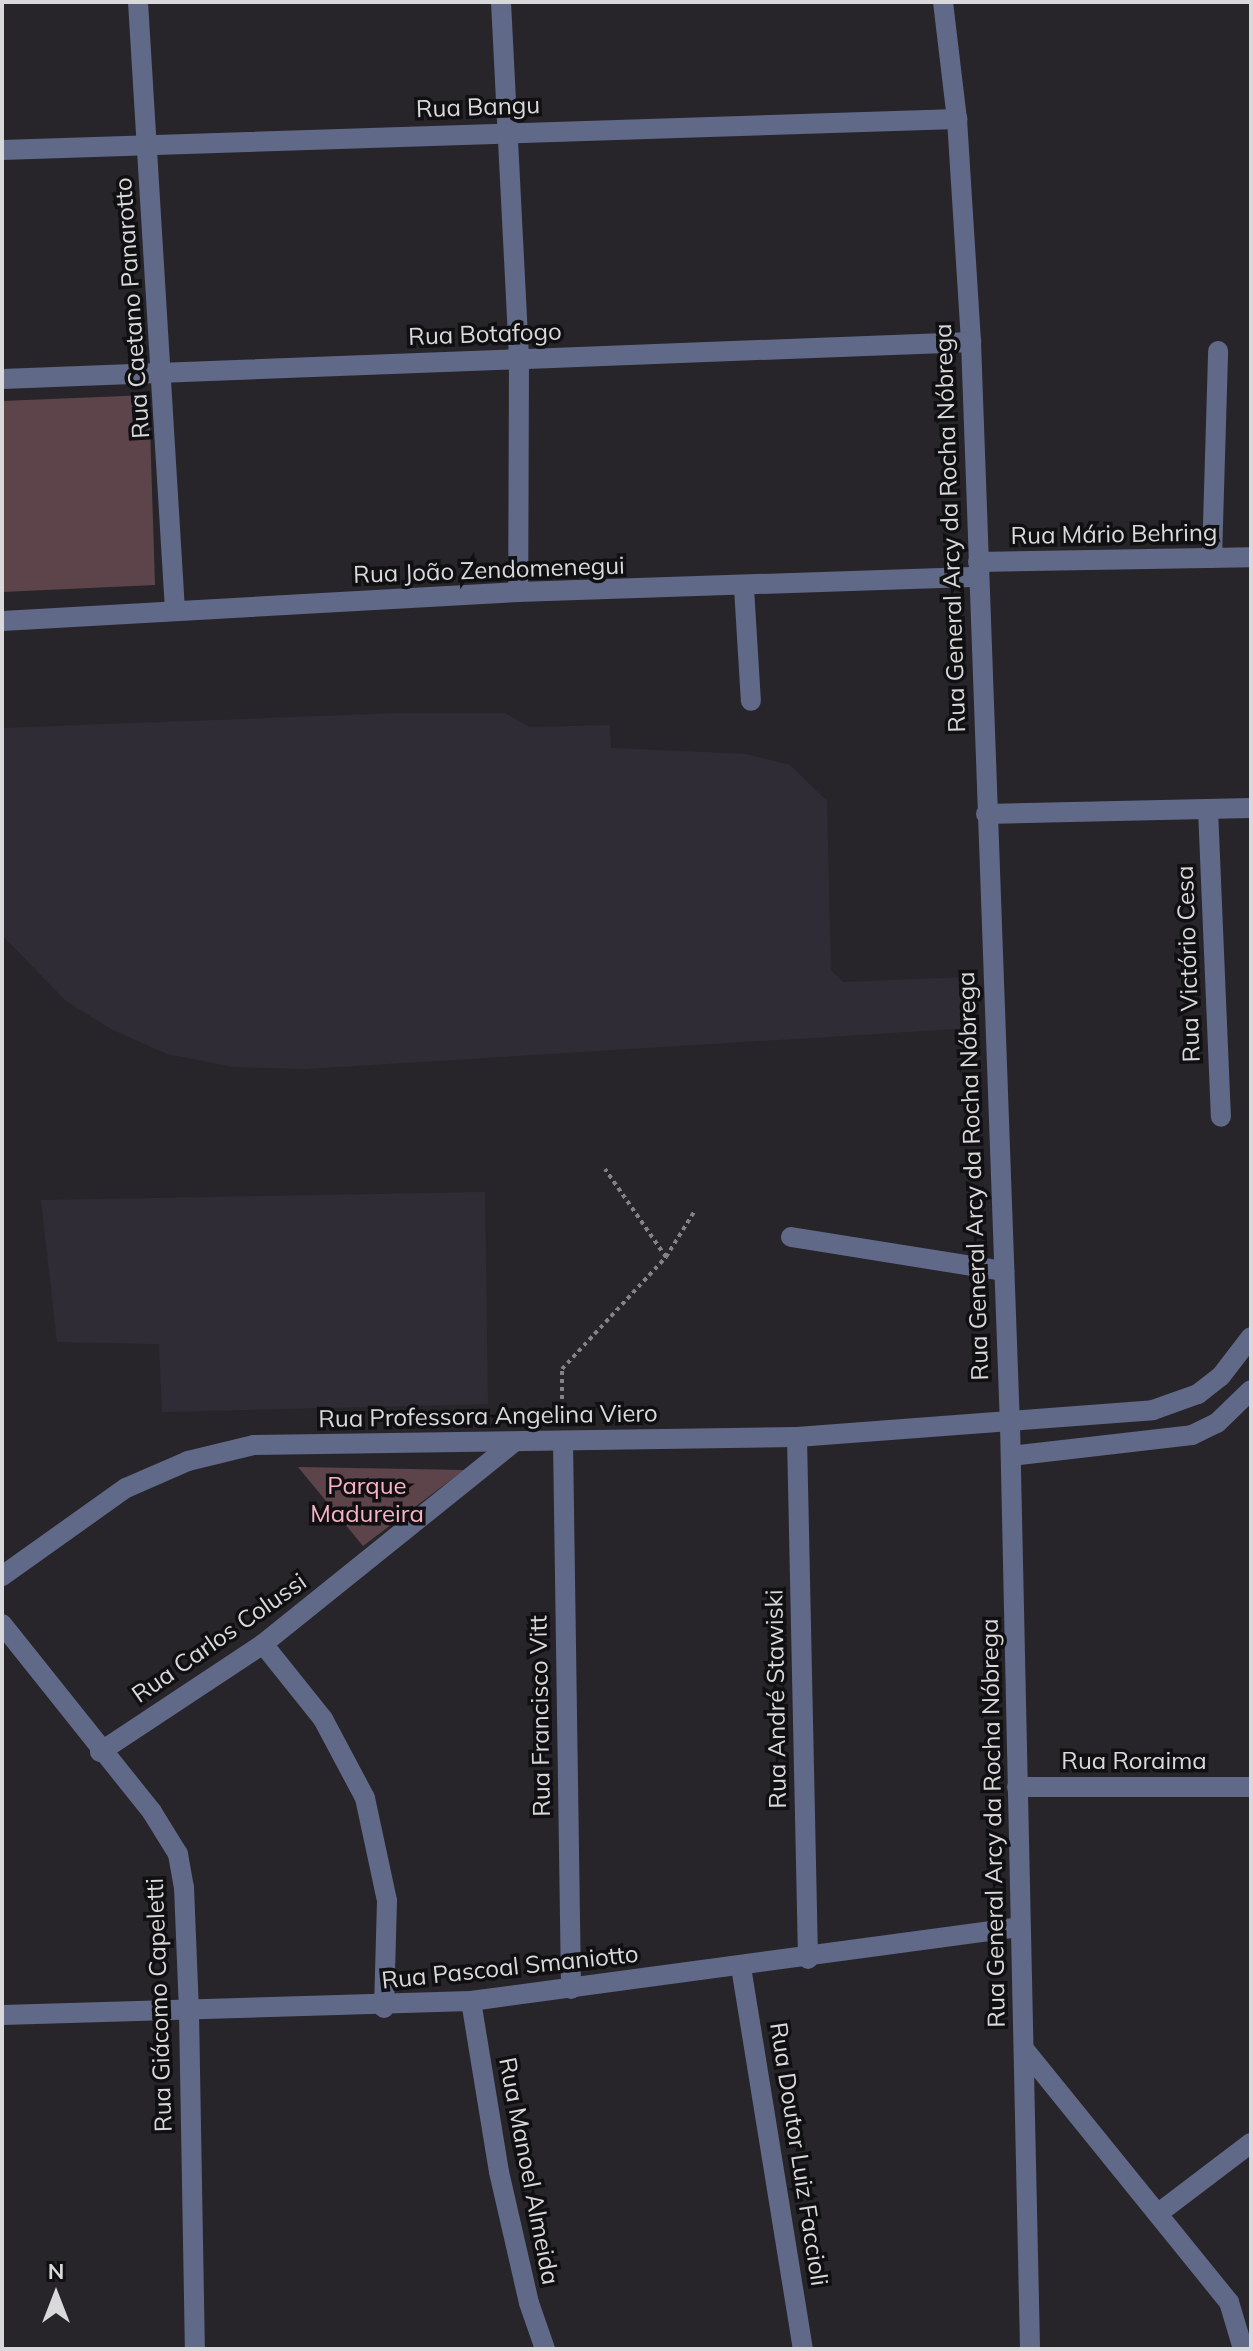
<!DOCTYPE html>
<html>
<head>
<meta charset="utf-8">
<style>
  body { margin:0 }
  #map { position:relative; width:1253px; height:2351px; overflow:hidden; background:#27252a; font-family:Mulish,sans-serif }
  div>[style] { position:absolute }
  .built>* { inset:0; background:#302c36 }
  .green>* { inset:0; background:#5d444a }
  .path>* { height:4px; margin-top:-2px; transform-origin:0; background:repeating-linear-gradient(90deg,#848286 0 4px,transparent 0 8px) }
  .minor>* { height:20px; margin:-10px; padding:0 10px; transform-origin:10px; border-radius:10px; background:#616988 }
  span { translate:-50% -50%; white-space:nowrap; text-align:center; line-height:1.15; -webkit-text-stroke:7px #100f11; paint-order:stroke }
  .street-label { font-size:24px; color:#d9d8da }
  .park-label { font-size:24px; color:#f9b3c4 }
  .frame { position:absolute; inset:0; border:4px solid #d9d8da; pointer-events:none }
  .north { position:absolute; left:16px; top:2255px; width:80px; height:80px; -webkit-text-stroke:6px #100f11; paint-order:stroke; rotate:0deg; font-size:22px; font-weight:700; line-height:32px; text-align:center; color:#d9d8da }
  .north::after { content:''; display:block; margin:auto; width:28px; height:36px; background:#d9d8da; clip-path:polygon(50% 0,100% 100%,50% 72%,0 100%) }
</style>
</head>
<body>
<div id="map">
  <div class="built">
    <i style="clip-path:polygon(399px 713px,505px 713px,529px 727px,610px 725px,611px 748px,746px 754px,790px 765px,827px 801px,831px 970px,843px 982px,971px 977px,973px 1028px,305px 1069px,234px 1067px,167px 1054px,111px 1029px,66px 1001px,2px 935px,2px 728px)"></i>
    <i style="clip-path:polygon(485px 1192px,488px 1404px,162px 1412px,159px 1344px,57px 1342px,41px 1200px)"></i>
  </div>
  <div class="green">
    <i style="clip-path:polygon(149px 395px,155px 585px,2px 592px,2px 401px)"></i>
    <i style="clip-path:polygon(298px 1467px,464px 1470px,363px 1546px)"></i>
  </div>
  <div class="path">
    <i style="left:666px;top:1257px;width:53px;rotate:-58.1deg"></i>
    <i style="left:562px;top:1423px;width:54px;rotate:-90deg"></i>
    <i style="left:562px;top:1369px;width:153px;rotate:-47.1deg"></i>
    <i style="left:666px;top:1257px;width:107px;rotate:-124.7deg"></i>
  </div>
  <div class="minor">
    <i style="left:138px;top:2px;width:610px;rotate:86.52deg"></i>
    <i style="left:501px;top:2px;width:357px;rotate:87.1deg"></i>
    <i style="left:519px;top:359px;width:233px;rotate:90.2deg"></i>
    <i style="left:943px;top:2px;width:118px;rotate:83.2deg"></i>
    <i style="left:957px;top:119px;width:223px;rotate:86.4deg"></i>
    <i style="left:971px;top:342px;width:1083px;rotate:87.94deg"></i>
    <i style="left:1010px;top:1424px;width:925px;rotate:88.76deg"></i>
    <i style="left:2px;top:150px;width:956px;rotate:-1.86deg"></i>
    <i style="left:2px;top:379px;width:970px;rotate:-2.19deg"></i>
    <i style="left:1212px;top:558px;width:207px;rotate:-88.3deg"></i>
    <i style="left:978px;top:562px;width:273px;rotate:-1deg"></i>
    <i style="left:744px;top:588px;width:113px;rotate:86.5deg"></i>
    <i style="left:2px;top:621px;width:517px;rotate:-3.22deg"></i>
    <i style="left:518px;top:592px;width:461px;rotate:-1.9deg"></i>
    <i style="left:1208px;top:809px;width:308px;rotate:87.6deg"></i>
    <i style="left:986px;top:814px;width:265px;rotate:-1.3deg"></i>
    <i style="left:791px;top:1237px;width:216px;rotate:9.1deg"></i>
    <i style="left:797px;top:1437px;width:522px;rotate:88.79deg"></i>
    <i style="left:563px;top:1441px;width:548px;rotate:89.16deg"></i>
    <i style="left:1011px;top:1456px;width:182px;rotate:-6.6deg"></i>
    <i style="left:1192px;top:1435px;width:28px;rotate:-26deg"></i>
    <i style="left:1217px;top:1423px;width:47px;rotate:-44.1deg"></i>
    <i style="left:2px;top:1576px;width:152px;rotate:-35.4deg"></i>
    <i style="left:126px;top:1488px;width:68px;rotate:-23.5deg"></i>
    <i style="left:188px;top:1461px;width:68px;rotate:-13.6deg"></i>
    <i style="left:254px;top:1445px;width:543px;rotate:-0.84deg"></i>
    <i style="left:797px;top:1437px;width:357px;rotate:-4.3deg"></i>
    <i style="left:1153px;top:1410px;width:48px;rotate:-19.6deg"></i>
    <i style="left:1198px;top:1394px;width:29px;rotate:-38deg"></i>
    <i style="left:1221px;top:1376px;width:49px;rotate:-52.4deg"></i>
    <i style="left:2px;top:1624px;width:241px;rotate:51.4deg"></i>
    <i style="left:152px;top:1812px;width:49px;rotate:58.2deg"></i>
    <i style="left:178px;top:1854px;width:34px;rotate:80deg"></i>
    <i style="left:184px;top:1887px;width:125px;rotate:87.7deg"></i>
    <i style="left:189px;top:2012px;width:337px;rotate:89deg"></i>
    <i style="left:263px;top:1644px;width:96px;rotate:51.3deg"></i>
    <i style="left:323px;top:1719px;width:89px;rotate:62deg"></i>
    <i style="left:365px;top:1798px;width:105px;rotate:77.9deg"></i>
    <i style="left:387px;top:1901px;width:107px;rotate:91.6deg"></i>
    <i style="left:100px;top:1752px;width:196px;rotate:-33.5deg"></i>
    <i style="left:263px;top:1644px;width:322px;rotate:-38.8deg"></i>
    <i style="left:1017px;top:1787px;width:234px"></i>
    <i style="left:741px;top:1967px;width:387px;rotate:80.8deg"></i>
    <i style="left:471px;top:2001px;width:173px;rotate:80.7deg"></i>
    <i style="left:499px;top:2172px;width:134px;rotate:77.1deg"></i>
    <i style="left:529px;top:2303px;width:49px;rotate:70.8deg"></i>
    <i style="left:2px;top:2015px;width:469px;rotate:-1.7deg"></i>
    <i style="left:471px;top:2001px;width:554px;rotate:-7.68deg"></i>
    <i style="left:1024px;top:2049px;width:326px;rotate:51deg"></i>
    <i style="left:1229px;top:2302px;width:49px;rotate:73.4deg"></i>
    <i style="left:1160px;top:2212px;width:114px;rotate:-37.2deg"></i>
  </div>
  <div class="street-label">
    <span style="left:478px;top:107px;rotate:-2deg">Rua Bangu</span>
    <span style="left:132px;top:308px;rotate:-94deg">Rua Caetano Panarotto</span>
    <span style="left:485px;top:334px;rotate:-2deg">Rua Botafogo</span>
    <span style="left:950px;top:528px;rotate:-92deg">Rua General Arcy da Rocha Nóbrega</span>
    <span style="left:1114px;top:534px;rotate:-1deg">Rua Mário Behring</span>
    <span style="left:489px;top:570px;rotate:-2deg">Rua João Zendomenegui</span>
    <span style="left:1188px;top:964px;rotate:-92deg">Rua Victório Cesa</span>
    <span style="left:973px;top:1176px;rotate:-92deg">Rua General Arcy da Rocha Nóbrega</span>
    <span style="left:488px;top:1416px;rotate:-1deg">Rua Professora Angelina Viero</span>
    <span style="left:219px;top:1638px;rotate:-35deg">Rua Carlos Colussi</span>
    <span style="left:776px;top:1699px;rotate:-91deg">Rua André Stawiski</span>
    <span style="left:540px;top:1716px;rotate:-91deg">Rua Francisco Vitt</span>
    <span style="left:1134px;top:1761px">Rua Roraima</span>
    <span style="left:993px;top:1823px;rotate:-91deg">Rua General Arcy da Rocha Nóbrega</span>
    <span style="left:510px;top:1967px;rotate:-6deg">Rua Pascoal Smaniotto</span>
    <span style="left:159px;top:2005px;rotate:-92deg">Rua Giácomo Capeletti</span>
    <span style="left:799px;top:2154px;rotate:81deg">Rua Doutor Luiz Faccioli</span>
    <span style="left:529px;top:2171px;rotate:79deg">Rua Manoel Almeida</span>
  </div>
  <div class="park-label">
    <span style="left:367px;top:1500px">Parque<br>Madureira</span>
  </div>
  <div class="frame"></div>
  <div class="north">N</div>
</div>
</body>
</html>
